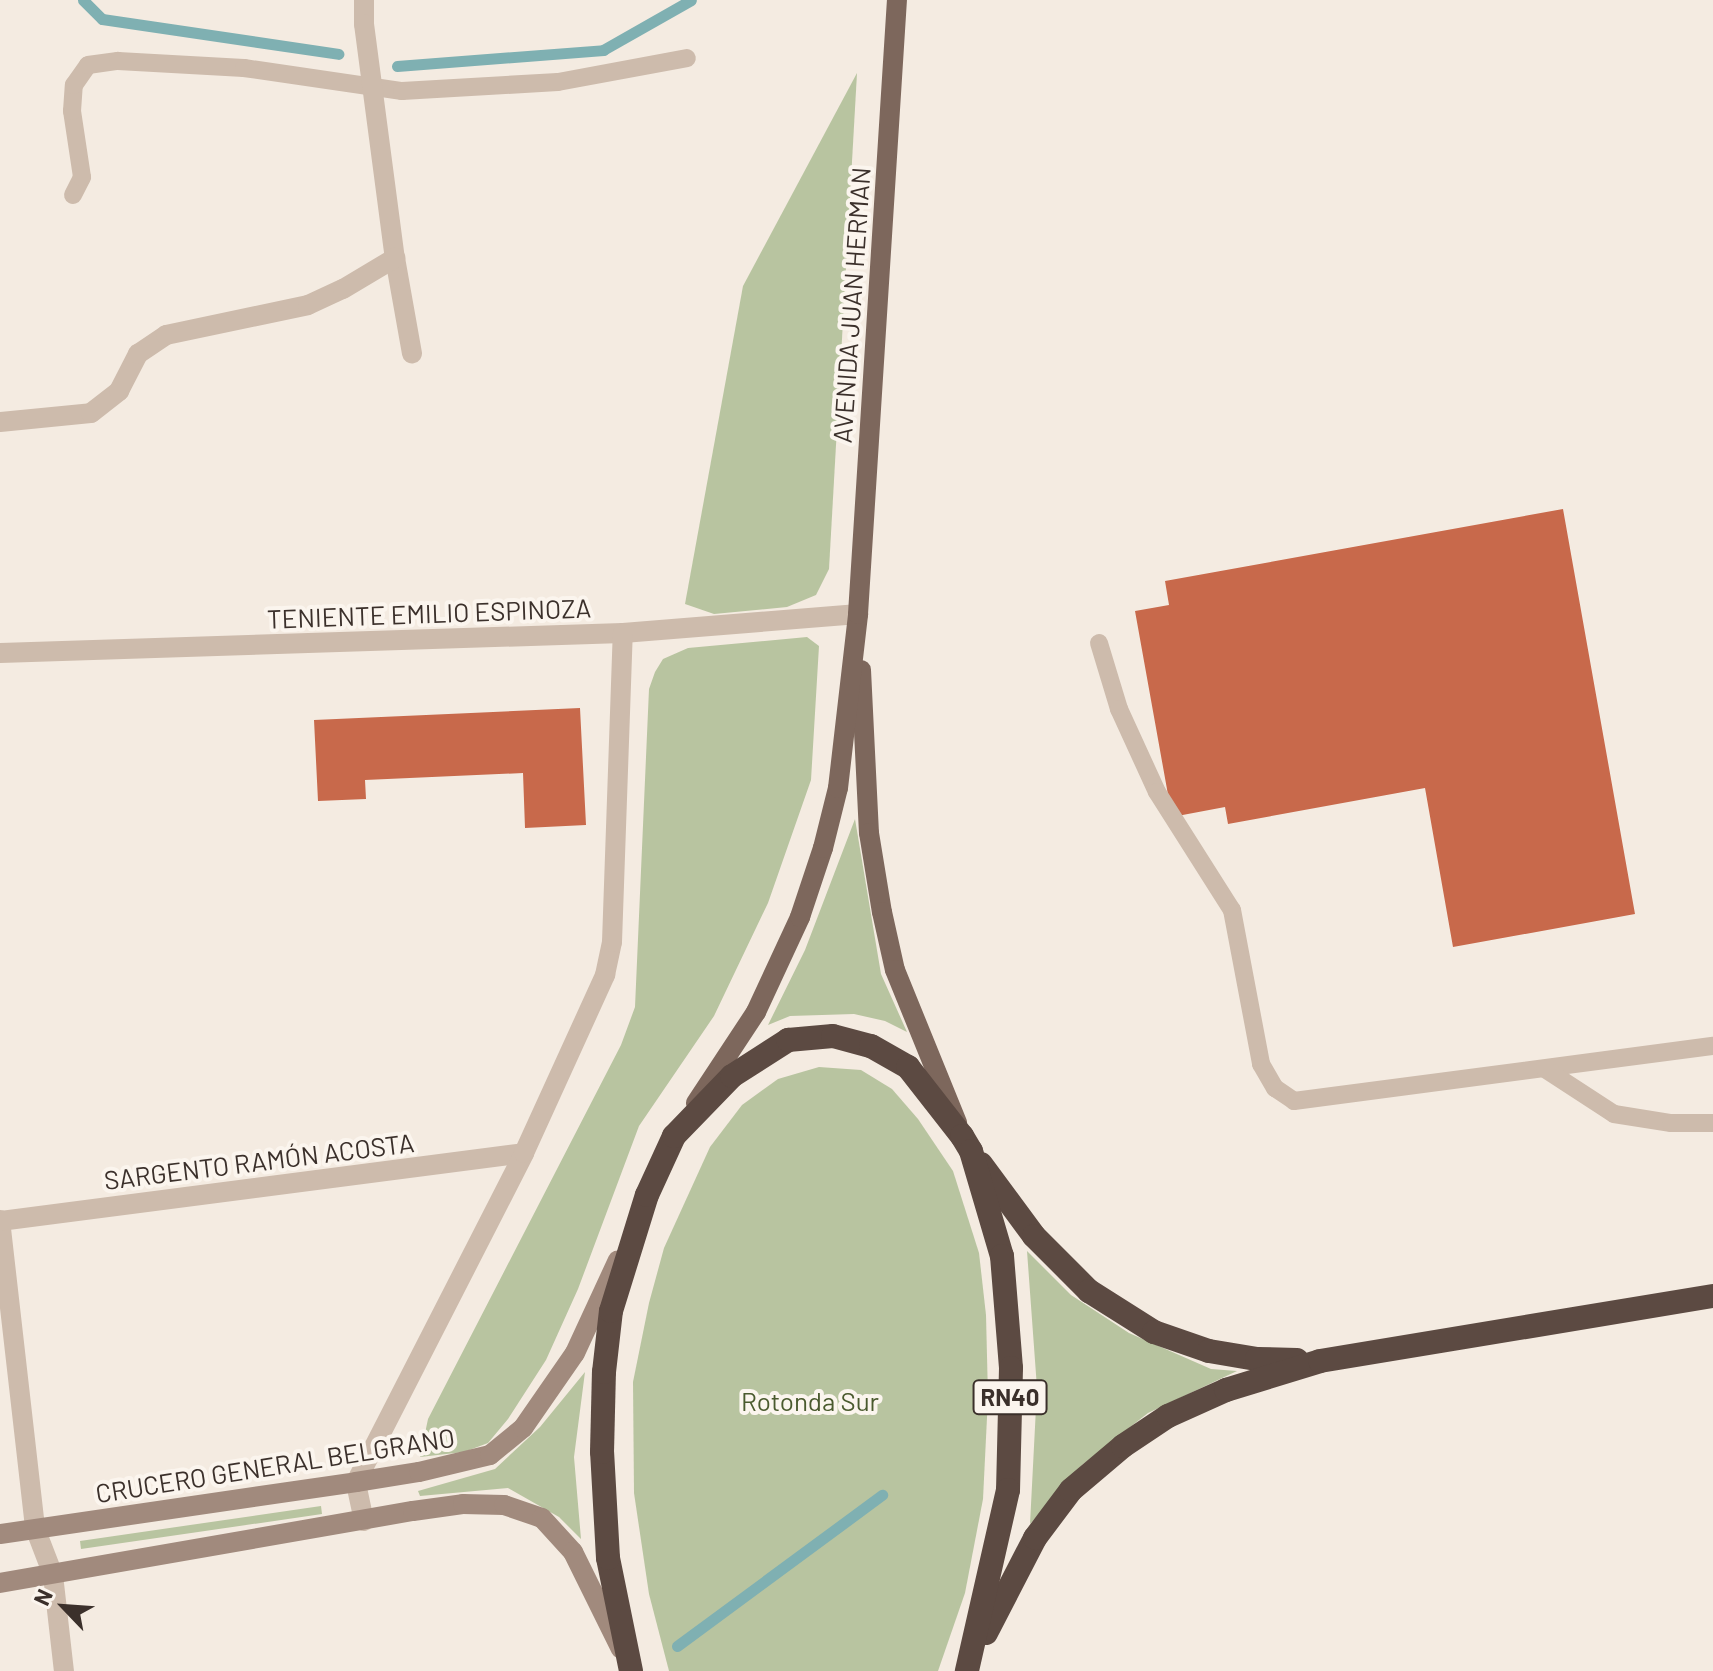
<!DOCTYPE html>
<html>
<head>
<meta charset="utf-8">
<style>
  body { margin:0 }
  #map { position:relative; width:1713px; height:1671px; overflow:hidden; background:#f4ebe1; font-family:Barlow,sans-serif }
  div>[style] { position:absolute }
  .green>* { inset:0; background:#b8c4a0 }
  .stream>* { height:11px; margin:-5.5px; padding:0 5.5px; transform-origin:5.5px; border-radius:5.5px; background:#7fb0b2 }
  .building>* { inset:0; background:#c8694b }
  .lane>* { height:18px; margin:-9px; padding:0 9px; transform-origin:9px; border-radius:9px; background:#cdbbac }
  .street>* { height:20px; margin:-10px; padding:0 10px; transform-origin:10px; border-radius:10px; background:#cdbbac }
  .secondary>* { height:20px; margin:-10px; padding:0 10px; transform-origin:10px; border-radius:10px; background:#a18a7d }
  .primary>* { height:20px; margin:-10px; padding:0 10px; transform-origin:10px; border-radius:10px; background:#7d675c }
  .highway>* { height:24px; margin:-12px; padding:0 12px; transform-origin:12px; border-radius:12px; background:#5c4a42 }
  span { translate:-50% -50%; white-space:nowrap; text-align:center; line-height:1.15; -webkit-text-stroke:8px #fbf5ee; paint-order:stroke }
  .shield-label span { padding:2px 6px; background:#fbf5ee; border:2px solid; border-radius:6px; -webkit-text-stroke-width:0 }
  .shield-label { font-size:24px; color:#3b302b; font-weight:700 }
  .street-label { font-size:26px; color:#3b302b }
  .park-label { font-size:26px; color:#4a5a2e }
  .north { position:absolute; left:24px; top:1567px; width:80px; height:80px; -webkit-text-stroke:6px #fbf5ee; paint-order:stroke; rotate:295deg; font-size:22px; font-weight:700; line-height:32px; text-align:center; color:#3b302b }
  .north::after { content:''; display:block; margin:auto; width:28px; height:36px; background:#3b302b; clip-path:polygon(50% 0,100% 100%,50% 72%,0 100%) }
</style>
</head>
<body>
<div id="map">
  <div class="green">
    <i style="clip-path:polygon(857px 73px,829px 569px,816px 595px,787px 607px,714px 614px,685px 604px,743px 286px)"></i>
    <i style="clip-path:polygon(807px 637px,819px 646px,811px 780px,768px 903px,714px 1016px,639px 1126px,578px 1289px,546px 1360px,508px 1419px,488px 1443px,464px 1452px,420px 1457px,428px 1419px,621px 1045px,635px 1007px,649px 689px,655px 672px,663px 659px,688px 648px)"></i>
    <i style="clip-path:polygon(855px 819px,881px 974px,907px 1032px,885px 1021px,854px 1014px,790px 1016px,768px 1025px,805px 950px)"></i>
    <i style="clip-path:polygon(819px 1067px,861px 1070px,892px 1089px,918px 1119px,953px 1171px,979px 1253px,986px 1315px,988px 1397px,983px 1499px,965px 1593px,938px 1671px,669px 1671px,649px 1594px,634px 1493px,633px 1382px,649px 1303px,664px 1248px,710px 1147px,742px 1105px,778px 1079px)"></i>
    <i style="clip-path:polygon(1027px 1251px,1071px 1295px,1129px 1333px,1211px 1369px,1237px 1371px,1148px 1413px,1082px 1465px,1030px 1524px,1037px 1388px)"></i>
    <i style="clip-path:polygon(585px 1372px,574px 1457px,581px 1539px,559px 1517px,508px 1488px,420px 1496px,418px 1491px,495px 1469px,540px 1427px)"></i>
    <i style="clip-path:polygon(321px 1506px,322px 1514px,81px 1549px,80px 1541px)"></i>
  </div>
  <div class="stream">
    <i style="left:83px;top:0;width:27px;rotate:45deg"></i>
    <i style="left:102px;top:19px;width:239px;rotate:8.4deg"></i>
    <i style="left:397px;top:66px;width:207px;rotate:-4.4deg"></i>
    <i style="left:603px;top:50px;width:101px;rotate:-29.6deg"></i>
    <i style="left:677px;top:1646px;width:255px;rotate:-36.4deg"></i>
  </div>
  <div class="building">
    <i style="clip-path:polygon(1563px 509px,1635px 914px,1453px 947px,1425px 788px,1228px 824px,1225px 807px,1172px 817px,1135px 611px,1169px 605px,1165px 581px)"></i>
    <i style="clip-path:polygon(580px 708px,586px 825px,525px 828px,523px 773px,365px 780px,366px 799px,318px 801px,314px 720px)"></i>
  </div>
  <div class="lane">
    <i style="left:73px;top:195px;width:20px;rotate:-63deg"></i>
    <i style="left:82px;top:177px;width:67px;rotate:-98.6deg"></i>
    <i style="left:72px;top:111px;width:26px;rotate:-86deg"></i>
    <i style="left:74px;top:85px;width:24px;rotate:-55deg"></i>
    <i style="left:88px;top:65px;width:30px;rotate:-8deg"></i>
    <i style="left:118px;top:61px;width:126px;rotate:3.2deg"></i>
    <i style="left:244px;top:68px;width:160px;rotate:8.3deg"></i>
    <i style="left:402px;top:91px;width:156px;rotate:-3.3deg"></i>
    <i style="left:558px;top:82px;width:131px;rotate:-10.5deg"></i>
    <i style="left:1099px;top:643px;width:69px;rotate:73.1deg"></i>
    <i style="left:1119px;top:709px;width:91px;rotate:65.4deg"></i>
    <i style="left:1157px;top:792px;width:140px;rotate:57.6deg"></i>
    <i style="left:1232px;top:910px;width:157px;rotate:79.3deg"></i>
    <i style="left:1261px;top:1064px;width:28px;rotate:60deg"></i>
    <i style="left:1275px;top:1088px;width:23px;rotate:34deg"></i>
    <i style="left:1294px;top:1101px;width:423px;rotate:-7.5deg"></i>
    <i style="left:1545px;top:1069px;width:82px;rotate:33.1deg"></i>
    <i style="left:1614px;top:1114px;width:58px;rotate:9deg"></i>
    <i style="left:1671px;top:1123px;width:42px"></i>
  </div>
  <div class="street">
    <i style="left:364px;top:0;width:24px;rotate:90deg"></i>
    <i style="left:364px;top:24px;width:236px;rotate:82.5deg"></i>
    <i style="left:395px;top:258px;width:97px;rotate:79.9deg"></i>
    <i style="left:0;top:422px;width:91px;rotate:-5.6deg"></i>
    <i style="left:91px;top:413px;width:36px;rotate:-38deg"></i>
    <i style="left:119px;top:391px;width:42px;rotate:-62.8deg"></i>
    <i style="left:138px;top:354px;width:34px;rotate:-34deg"></i>
    <i style="left:166px;top:335px;width:145px;rotate:-11.9deg"></i>
    <i style="left:308px;top:305px;width:38px;rotate:-25deg"></i>
    <i style="left:343px;top:289px;width:61px;rotate:-30.8deg"></i>
    <i style="left:0;top:653px;width:623px;rotate:-1.84deg"></i>
    <i style="left:623px;top:633px;width:236px;rotate:-4.6deg"></i>
    <i style="left:0;top:1220px;width:310px;rotate:83.5deg"></i>
    <i style="left:35px;top:1528px;width:50px;rotate:69deg"></i>
    <i style="left:53px;top:1575px;width:97px;rotate:83.5deg"></i>
    <i style="left:0;top:1221px;width:528px;rotate:-7.39deg"></i>
    <i style="left:364px;top:1521px;width:40px;rotate:-102deg"></i>
    <i style="left:356px;top:1482px;width:369px;rotate:-62.9deg"></i>
    <i style="left:524px;top:1153px;width:196px;rotate:-65.5deg"></i>
    <i style="left:605px;top:975px;width:34px;rotate:-78deg"></i>
    <i style="left:612px;top:942px;width:309px;rotate:-88deg"></i>
  </div>
  <div class="secondary">
    <i style="left:0;top:1534px;width:360px;rotate:-8.3deg"></i>
    <i style="left:356px;top:1482px;width:64px;rotate:-9deg"></i>
    <i style="left:419px;top:1472px;width:73px;rotate:-13.5deg"></i>
    <i style="left:490px;top:1455px;width:43px;rotate:-39.3deg"></i>
    <i style="left:523px;top:1428px;width:91px;rotate:-55.3deg"></i>
    <i style="left:575px;top:1353px;width:102px;rotate:-65.2deg"></i>
    <i style="left:0;top:1583px;width:419px;rotate:-9.9deg"></i>
    <i style="left:413px;top:1511px;width:50px;rotate:-8deg"></i>
    <i style="left:463px;top:1504px;width:41px;rotate:1.4deg"></i>
    <i style="left:504px;top:1505px;width:40px;rotate:18.9deg"></i>
    <i style="left:542px;top:1518px;width:46px;rotate:47.6deg"></i>
    <i style="left:573px;top:1552px;width:108px;rotate:63.7deg"></i>
  </div>
  <div class="primary">
    <i style="left:861px;top:670px;width:163px;rotate:87.2deg"></i>
    <i style="left:869px;top:833px;width:80px;rotate:80.7deg"></i>
    <i style="left:882px;top:912px;width:59px;rotate:77.4deg"></i>
    <i style="left:895px;top:970px;width:165px;rotate:67.9deg"></i>
    <i style="left:696px;top:1103px;width:109px;rotate:-56.6deg"></i>
    <i style="left:756px;top:1012px;width:105px;rotate:-65.1deg"></i>
    <i style="left:800px;top:917px;width:73px;rotate:-71.6deg"></i>
    <i style="left:823px;top:848px;width:62px;rotate:-76deg"></i>
    <i style="left:838px;top:788px;width:175px;rotate:-83.4deg"></i>
    <i style="left:858px;top:614px;width:615px;rotate:-86.37deg"></i>
  </div>
  <div class="highway">
    <i style="left:981px;top:1164px;width:89px;rotate:53.6deg"></i>
    <i style="left:1034px;top:1236px;width:78px;rotate:45deg"></i>
    <i style="left:1089px;top:1291px;width:77px;rotate:32.2deg"></i>
    <i style="left:1154px;top:1332px;width:58px;rotate:19.1deg"></i>
    <i style="left:1209px;top:1351px;width:49px;rotate:9.5deg"></i>
    <i style="left:1257px;top:1359px;width:40px;rotate:1.4deg"></i>
    <i style="left:986px;top:1633px;width:107px;rotate:-62.7deg"></i>
    <i style="left:1035px;top:1538px;width:60px;rotate:-53.1deg"></i>
    <i style="left:1071px;top:1490px;width:68px;rotate:-40.2deg"></i>
    <i style="left:1123px;top:1446px;width:54px;rotate:-33.7deg"></i>
    <i style="left:1168px;top:1416px;width:64px;rotate:-24.1deg"></i>
    <i style="left:1226px;top:1390px;width:98px;rotate:-17.1deg"></i>
    <i style="left:1320px;top:1361px;width:398px;rotate:-9.4deg"></i>
    <i style="left:631px;top:1671px;width:115px;rotate:-101.5deg"></i>
    <i style="left:608px;top:1558px;width:106px;rotate:-93.2deg"></i>
    <i style="left:602px;top:1452px;width:80px;rotate:-88.6deg"></i>
    <i style="left:604px;top:1372px;width:61px;rotate:-83.5deg"></i>
    <i style="left:611px;top:1311px;width:121px;rotate:-72.8deg"></i>
    <i style="left:647px;top:1195px;width:65px;rotate:-65.4deg"></i>
    <i style="left:674px;top:1136px;width:83px;rotate:-46deg"></i>
    <i style="left:732px;top:1076px;width:67px;rotate:-32.7deg"></i>
    <i style="left:788px;top:1040px;width:45px;rotate:-5.1deg"></i>
    <i style="left:833px;top:1036px;width:39px;rotate:15deg"></i>
    <i style="left:871px;top:1046px;width:43px;rotate:29.6deg"></i>
    <i style="left:908px;top:1067px;width:88px;rotate:52deg"></i>
    <i style="left:962px;top:1136px;width:17px;rotate:59deg"></i>
    <i style="left:971px;top:1151px;width:109px;rotate:73.6deg"></i>
    <i style="left:1002px;top:1256px;width:112px;rotate:85.4deg"></i>
    <i style="left:1011px;top:1368px;width:122px;rotate:91.4deg"></i>
    <i style="left:1008px;top:1490px;width:186px;rotate:102.8deg"></i>
  </div>
  <div class="shield-label">
    <span style="left:1010px;top:1397px">RN40</span>
  </div>
  <div class="street-label">
    <span style="left:851px;top:305px;rotate:-86deg">AVENIDA JUAN HERMAN</span>
    <span style="left:429px;top:613px;rotate:-2deg">TENIENTE EMILIO ESPINOZA</span>
    <span style="left:259px;top:1161px;rotate:-7deg">SARGENTO RAMÓN ACOSTA</span>
    <span style="left:275px;top:1465px;rotate:-9deg">CRUCERO GENERAL BELGRANO</span>
  </div>
  <div class="park-label">
    <span style="left:810px;top:1401px">Rotonda Sur</span>
  </div>
  <div class="north">N</div>
</div>
</body>
</html>
